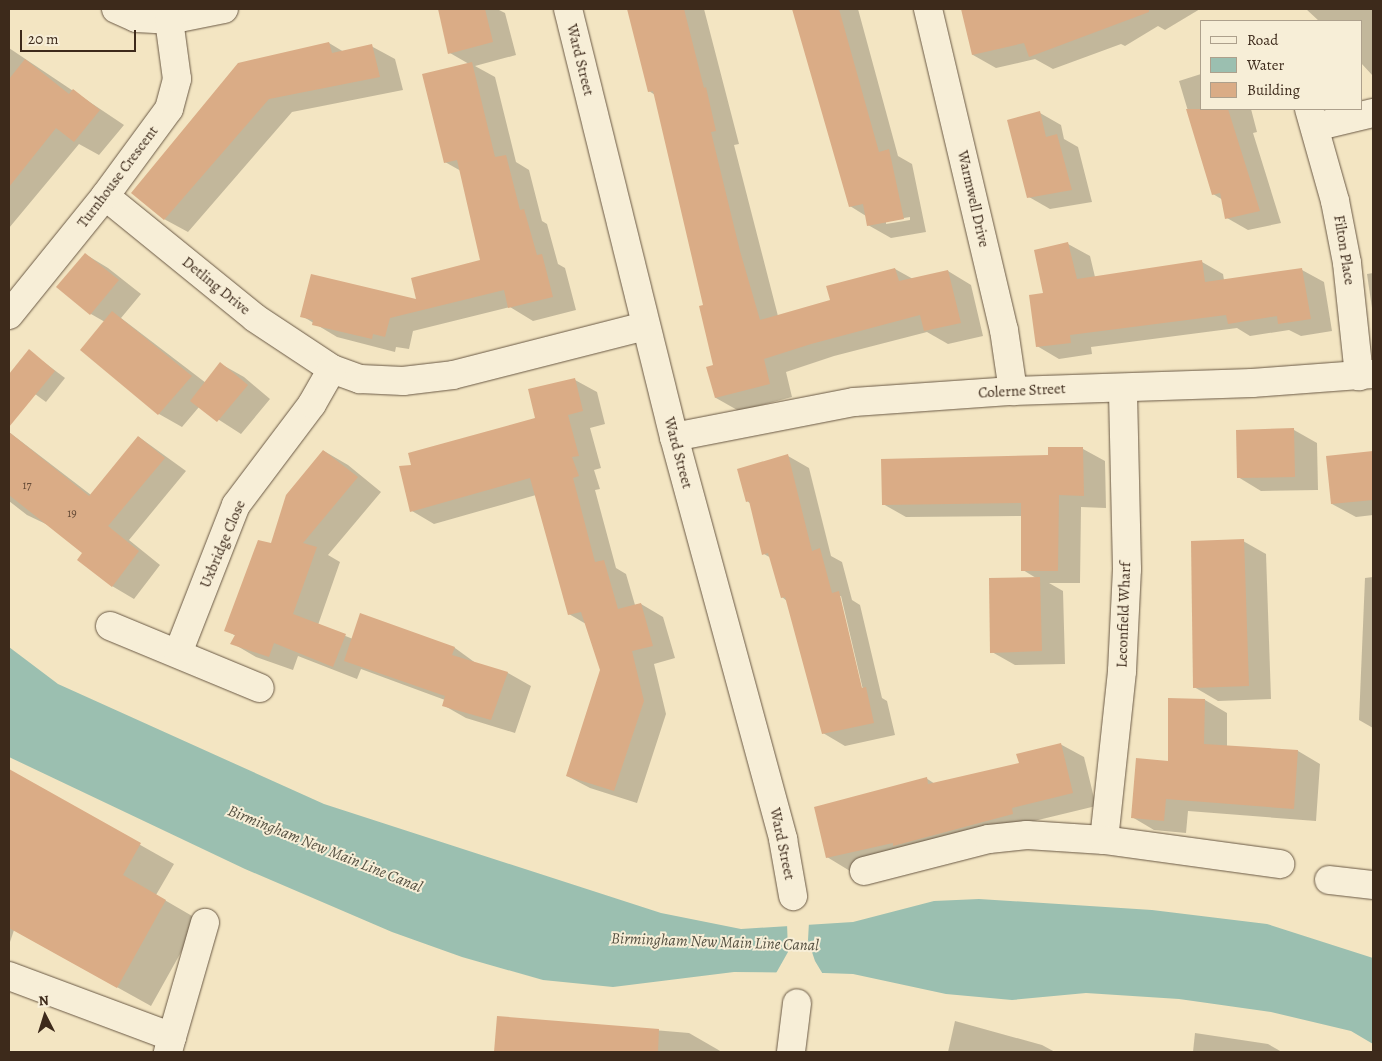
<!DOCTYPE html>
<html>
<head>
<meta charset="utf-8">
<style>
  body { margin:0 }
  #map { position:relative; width:1382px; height:1061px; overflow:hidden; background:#f3e5c2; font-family:Alegreya,serif }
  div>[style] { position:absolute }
  .water>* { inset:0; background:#9bbfb0 }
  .pier>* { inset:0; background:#f3e5c2 }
  .shadow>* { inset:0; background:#0003 }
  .building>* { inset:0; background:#daac86 }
  .roads { filter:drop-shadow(0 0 1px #6a5945) drop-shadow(0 0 1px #6a5945) }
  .minor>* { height:28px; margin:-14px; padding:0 14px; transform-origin:14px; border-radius:14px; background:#f7eed7 }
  span { translate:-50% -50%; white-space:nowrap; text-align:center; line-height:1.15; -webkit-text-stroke:4px #f7eed7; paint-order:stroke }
  .number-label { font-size:12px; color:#644a36 }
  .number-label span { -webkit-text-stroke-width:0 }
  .street-label { font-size:15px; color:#3d2a1b }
  .water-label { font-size:16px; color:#544f40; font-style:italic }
  .frame { position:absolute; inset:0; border:10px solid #3d2a1b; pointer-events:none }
  .legend { position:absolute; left:1200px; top:20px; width:162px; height:90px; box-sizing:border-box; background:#f7eed7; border:1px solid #ada08c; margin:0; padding:6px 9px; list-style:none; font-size:15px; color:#3d2a1b }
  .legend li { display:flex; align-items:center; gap:10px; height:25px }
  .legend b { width:25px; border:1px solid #ada08c }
  .north { position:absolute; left:20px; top:991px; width:50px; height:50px; -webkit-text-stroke:4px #f7eed7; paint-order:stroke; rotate:355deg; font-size:14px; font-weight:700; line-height:20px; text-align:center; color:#3d2a1b }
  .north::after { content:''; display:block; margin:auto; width:18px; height:22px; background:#3d2a1b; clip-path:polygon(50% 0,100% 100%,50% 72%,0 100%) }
  .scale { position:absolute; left:20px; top:30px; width:116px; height:22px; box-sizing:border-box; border:2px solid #3d2a1b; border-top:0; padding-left:6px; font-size:15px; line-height:18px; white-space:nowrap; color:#3d2a1b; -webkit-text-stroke:4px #f7eed7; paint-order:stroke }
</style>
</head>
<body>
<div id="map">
  <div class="water">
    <i style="clip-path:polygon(9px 647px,58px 684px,324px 804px,661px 913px,741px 929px,853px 922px,934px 901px,979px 899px,1152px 910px,1267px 924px,1373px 958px,1373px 1044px,1351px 1031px,1271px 1012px,1179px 999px,1086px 993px,1012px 1000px,946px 994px,853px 974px,824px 973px,734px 972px,613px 987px,543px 980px,462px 957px,392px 932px,245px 869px,9px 757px)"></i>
  </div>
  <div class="pier">
    <i style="clip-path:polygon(809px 922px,808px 940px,815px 961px,824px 976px,775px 975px,788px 952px,787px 923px)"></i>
  </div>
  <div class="shadow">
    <i style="clip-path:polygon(448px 9px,497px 9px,505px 13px,516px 55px,475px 66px,495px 77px,516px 162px,529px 170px,542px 221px,547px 224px,558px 264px,565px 268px,576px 310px,533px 321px,510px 307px,413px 331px,409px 349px,396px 347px,395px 352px,337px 337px,302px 316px,418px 301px,481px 261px,461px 171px,445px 162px,469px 64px,450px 53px,440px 11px)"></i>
    <i style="clip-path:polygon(629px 9px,704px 9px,739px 144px,734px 145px,778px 316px,832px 301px,895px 269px,913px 279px,948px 271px,971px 285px,983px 336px,948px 344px,927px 332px,834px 356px,786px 372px,792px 397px,739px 411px,716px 398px,715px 366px,705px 306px,655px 95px,649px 91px)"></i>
    <i style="clip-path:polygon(evenodd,794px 9px,858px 9px,898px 156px,912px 164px,926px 232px,891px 238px,868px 225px,866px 216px,850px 206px,794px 9px,910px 217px,910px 220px,886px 224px,886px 221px,910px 217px)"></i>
    <i style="clip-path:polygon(962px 9px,1015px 11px,1200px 9px,1165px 30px,1158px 26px,1125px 46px,1121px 44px,1053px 69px,1035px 59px,996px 68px,973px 55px)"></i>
    <i style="clip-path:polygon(1306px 9px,1373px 9px,1373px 76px,1361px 63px,1361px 21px,1319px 21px)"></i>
    <i style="clip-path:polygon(329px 43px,344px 52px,371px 46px,395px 59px,403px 90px,292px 112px,188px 232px,164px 219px,133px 193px)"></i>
    <i style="clip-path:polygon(9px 48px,124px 125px,99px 155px,79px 144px,9px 228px,9px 136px,21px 121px,9px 112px)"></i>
    <i style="clip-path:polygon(1201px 74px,1201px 109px,1251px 109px,1257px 132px,1253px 133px,1281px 223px,1248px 230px,1227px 218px,1223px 200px,1213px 194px,1179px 81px)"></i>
    <i style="clip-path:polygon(1040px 113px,1061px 125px,1064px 139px,1078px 147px,1092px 202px,1050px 209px,1029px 197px)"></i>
    <i style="clip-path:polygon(1068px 244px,1090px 256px,1095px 277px,1202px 262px,1223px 274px,1224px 280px,1302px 270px,1324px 282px,1332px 331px,1301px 336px,1289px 330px,1250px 336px,1237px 328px,1091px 347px,1092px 354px,1059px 359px,1037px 346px,1044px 294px)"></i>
    <i style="clip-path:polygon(85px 254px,108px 268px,141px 294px,121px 318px,206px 383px,221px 364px,244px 377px,270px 399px,241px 434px,199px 407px,182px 427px,159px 414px,82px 350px,105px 322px,91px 314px)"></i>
    <i style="clip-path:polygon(1373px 273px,1373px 315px,1367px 274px)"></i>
    <i style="clip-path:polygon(29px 351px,65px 378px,46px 402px,9px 375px)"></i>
    <i style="clip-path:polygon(575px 380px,597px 392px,605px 424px,590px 428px,601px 468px,594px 470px,600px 489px,595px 490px,616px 568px,626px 574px,635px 605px,641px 604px,663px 617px,675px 658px,654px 664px,666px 714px,637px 803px,590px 788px,567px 776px,601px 670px,586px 624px,569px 614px,536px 495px,434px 524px,412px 511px,412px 466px,537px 419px)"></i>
    <i style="clip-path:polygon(1294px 430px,1317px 443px,1318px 490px,1261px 491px,1238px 477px)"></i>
    <i style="clip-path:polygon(9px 432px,91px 495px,139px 437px,186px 471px,129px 540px,160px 565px,134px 599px,112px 586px,84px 553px,50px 526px,27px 515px,9px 501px)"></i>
    <i style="clip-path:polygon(1049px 449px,1083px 449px,1105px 461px,1106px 508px,1081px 507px,1080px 583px,1049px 583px,1063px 591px,1065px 664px,1015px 665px,992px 652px,1036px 578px,1023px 570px,1022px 516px,906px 517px,883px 504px,1049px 456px)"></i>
    <i style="clip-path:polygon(324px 451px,348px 465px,381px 492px,328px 555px,340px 562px,318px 625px,353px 639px,455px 648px,477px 664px,508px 673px,531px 686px,515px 733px,466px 718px,443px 705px,445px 700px,361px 669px,357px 679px,298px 656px,293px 670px,256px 657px,232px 643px,236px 636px,226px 630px)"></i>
    <i style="clip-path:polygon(1373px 453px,1373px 515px,1356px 517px,1332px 504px,1328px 457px)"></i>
    <i style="clip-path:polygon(evenodd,788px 456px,809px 468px,831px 556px,842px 562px,852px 600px,860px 605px,882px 698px,887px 701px,895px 735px,845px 746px,823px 733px,787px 601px,782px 597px,771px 558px,764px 554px,751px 504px,747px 501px,788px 456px,838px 596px,841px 596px,864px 694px,862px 695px,838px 596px)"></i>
    <i style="clip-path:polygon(1243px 541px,1266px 554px,1271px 699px,1218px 701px,1194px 687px)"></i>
    <i style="clip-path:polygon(1373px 577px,1373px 728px,1359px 720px,1365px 578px)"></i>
    <i style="clip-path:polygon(1205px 700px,1227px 713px,1227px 747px,1298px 751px,1320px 764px,1316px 821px,1188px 811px,1186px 833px,1154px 830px,1132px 817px,1169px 763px)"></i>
    <i style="clip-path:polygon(1060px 744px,1084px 757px,1096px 806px,1034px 821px,1036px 827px,850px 871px,827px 857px,926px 778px,935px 784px,1020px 764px)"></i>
    <i style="clip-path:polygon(9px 771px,174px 864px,156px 895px,199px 920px,151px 1006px,14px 930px,9px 945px)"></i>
    <i style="clip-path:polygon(498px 1017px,689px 1033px,722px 1052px,495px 1052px)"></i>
    <i style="clip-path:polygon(955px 1021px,1042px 1045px,1055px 1052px,948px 1052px)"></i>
    <i style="clip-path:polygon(1195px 1033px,1268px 1044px,1282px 1052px,1193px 1052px)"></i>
  </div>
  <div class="building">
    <i style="clip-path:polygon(438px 9px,485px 9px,493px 42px,448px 54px)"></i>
    <i style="clip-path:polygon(627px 9px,684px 9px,704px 88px,706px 87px,716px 131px,711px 132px,740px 251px,760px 320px,830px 300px,826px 286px,895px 268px,899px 281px,948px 270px,961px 323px,924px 331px,920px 315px,811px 344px,764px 359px,770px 384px,715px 398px,706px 367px,713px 365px,699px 306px,703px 305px,653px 91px,648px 92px)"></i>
    <i style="clip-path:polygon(792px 9px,839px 9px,879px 152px,889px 149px,904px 219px,867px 226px,863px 204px,849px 207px)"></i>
    <i style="clip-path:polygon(961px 9px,1149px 9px,1149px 12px,1029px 57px,1024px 43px,972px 55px)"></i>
    <i style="clip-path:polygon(329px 42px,332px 53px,372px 44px,380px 77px,269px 99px,164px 220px,131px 193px,238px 63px)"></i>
    <i style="clip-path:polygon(25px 59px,69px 94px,73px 89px,100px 110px,74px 142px,56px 128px,9px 187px,9px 79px)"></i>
    <i style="clip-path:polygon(472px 62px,495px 157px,506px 155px,520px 210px,524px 209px,537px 255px,542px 254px,553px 297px,508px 308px,504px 290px,390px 318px,385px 337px,373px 334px,372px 339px,312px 325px,313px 320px,300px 317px,311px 274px,416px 299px,411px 278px,480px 260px,457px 160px,444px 163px,422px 74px)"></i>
    <i style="clip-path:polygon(1186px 109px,1228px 109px,1260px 211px,1225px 219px,1220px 193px,1212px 195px)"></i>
    <i style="clip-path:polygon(1040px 111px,1046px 137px,1057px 134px,1072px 190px,1027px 198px,1007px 120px)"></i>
    <i style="clip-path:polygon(1068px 242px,1077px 279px,1202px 260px,1205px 282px,1302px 268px,1311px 319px,1278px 324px,1277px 316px,1228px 324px,1226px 315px,1070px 335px,1071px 343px,1036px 347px,1029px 295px,1043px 293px,1034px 250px)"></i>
    <i style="clip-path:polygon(85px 253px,119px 280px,90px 315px,56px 287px)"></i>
    <i style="clip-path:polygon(112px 311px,192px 376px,158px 415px,80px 350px)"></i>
    <i style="clip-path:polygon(29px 349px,55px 371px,9px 427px,9px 374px)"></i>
    <i style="clip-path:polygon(220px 362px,248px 385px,217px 422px,190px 401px)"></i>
    <i style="clip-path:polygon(575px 378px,583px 411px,568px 415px,579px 456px,572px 457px,579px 476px,573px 478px,595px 562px,604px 560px,618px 609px,641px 603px,653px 646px,632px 651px,644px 701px,614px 791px,566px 776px,600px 670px,581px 612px,568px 615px,530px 478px,410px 512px,399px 466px,411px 465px,408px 453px,535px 418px,528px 389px)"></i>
    <i style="clip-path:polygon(1294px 428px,1295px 477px,1237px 478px,1236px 430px)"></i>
    <i style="clip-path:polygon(9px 432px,89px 496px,138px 436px,165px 458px,108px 526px,139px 551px,112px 587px,77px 560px,82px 553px,9px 495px)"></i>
    <i style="clip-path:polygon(1048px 447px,1083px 447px,1084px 496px,1059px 495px,1058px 571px,1021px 571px,1021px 503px,882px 505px,881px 459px,1048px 455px)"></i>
    <i style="clip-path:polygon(323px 450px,358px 477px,303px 543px,317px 547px,293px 614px,346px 634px,333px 667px,274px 643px,269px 657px,230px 644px,235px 635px,224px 631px,258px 540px,271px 543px,286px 495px)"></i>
    <i style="clip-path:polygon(1373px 451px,1373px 500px,1331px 504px,1326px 456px)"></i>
    <i style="clip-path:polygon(788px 454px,812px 551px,820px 548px,832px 593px,839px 591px,862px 688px,866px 687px,874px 723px,822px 734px,785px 597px,781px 598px,768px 553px,762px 555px,749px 501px,746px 502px,737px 469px)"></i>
    <i style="clip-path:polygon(1244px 539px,1249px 686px,1193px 688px,1191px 541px)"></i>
    <i style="clip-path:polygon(1040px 577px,1042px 651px,990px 653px,989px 578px)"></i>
    <i style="clip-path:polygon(360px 613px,455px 647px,452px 655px,508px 672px,491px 720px,442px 706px,445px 696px,344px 661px)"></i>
    <i style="clip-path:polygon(1168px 698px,1205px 699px,1204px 744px,1298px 750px,1294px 809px,1166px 799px,1164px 821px,1131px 818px,1136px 758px,1168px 761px)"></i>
    <i style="clip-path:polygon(1061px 743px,1073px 793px,1012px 808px,1013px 814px,893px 846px,893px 843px,826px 858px,814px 807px,927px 777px,928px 784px,1019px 763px,1016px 754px)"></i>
    <i style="clip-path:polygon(9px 769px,141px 843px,123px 875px,166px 900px,117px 988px,9px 928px)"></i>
    <i style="clip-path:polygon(497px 1016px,659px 1029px,658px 1052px,494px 1052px)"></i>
  </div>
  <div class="roads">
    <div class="minor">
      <i style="left:116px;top:9px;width:22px;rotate:24deg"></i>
      <i style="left:136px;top:18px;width:33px;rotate:3deg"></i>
      <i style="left:169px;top:20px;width:56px;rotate:-11.3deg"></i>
      <i style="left:568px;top:9px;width:441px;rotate:76.1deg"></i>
      <i style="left:674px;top:437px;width:417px;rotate:74.8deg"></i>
      <i style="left:783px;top:839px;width:58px;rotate:80deg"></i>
      <i style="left:928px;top:9px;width:330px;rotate:76.7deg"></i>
      <i style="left:1004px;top:330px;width:62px;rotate:81.6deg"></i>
      <i style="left:1309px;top:109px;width:96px;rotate:74.2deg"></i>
      <i style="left:1335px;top:201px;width:63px;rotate:79deg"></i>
      <i style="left:1347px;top:263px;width:114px;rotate:83.9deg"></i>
      <i style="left:1315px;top:127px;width:60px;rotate:-13.6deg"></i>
      <i style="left:105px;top:196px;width:193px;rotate:39.1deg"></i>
      <i style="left:255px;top:318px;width:92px;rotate:33.5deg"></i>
      <i style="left:332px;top:369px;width:30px;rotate:20deg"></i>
      <i style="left:360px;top:379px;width:43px;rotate:2.7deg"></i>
      <i style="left:403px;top:381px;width:50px;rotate:-6.8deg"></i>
      <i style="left:453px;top:375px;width:198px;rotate:-14.3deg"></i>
      <i style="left:9px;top:315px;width:153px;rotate:-51.1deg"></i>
      <i style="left:105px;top:196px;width:108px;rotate:-53.7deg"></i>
      <i style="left:169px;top:109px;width:31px;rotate:-75deg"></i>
      <i style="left:177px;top:79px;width:60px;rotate:-97.7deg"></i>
      <i style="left:674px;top:437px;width:183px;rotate:-11deg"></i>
      <i style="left:854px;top:402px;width:159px;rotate:-4deg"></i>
      <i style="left:1013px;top:391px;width:239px;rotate:-1.9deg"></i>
      <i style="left:1252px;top:383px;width:121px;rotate:-4.3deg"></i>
      <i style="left:110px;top:626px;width:162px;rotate:22.5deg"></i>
      <i style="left:178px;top:653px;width:159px;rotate:-68.6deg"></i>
      <i style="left:236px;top:505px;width:126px;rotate:-53deg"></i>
      <i style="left:312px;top:404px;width:40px;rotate:-60.3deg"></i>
      <i style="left:1104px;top:840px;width:170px;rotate:-83.9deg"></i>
      <i style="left:1122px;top:671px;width:102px;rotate:-87.2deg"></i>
      <i style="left:1127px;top:569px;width:181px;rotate:-91.3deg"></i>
      <i style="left:864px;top:871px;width:129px;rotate:-14.4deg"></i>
      <i style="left:989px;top:839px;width:38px;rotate:-6deg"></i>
      <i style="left:1027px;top:835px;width:77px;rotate:3.7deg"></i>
      <i style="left:1104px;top:840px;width:178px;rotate:7.8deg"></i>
      <i style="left:1329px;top:880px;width:44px;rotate:6.5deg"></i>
      <i style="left:9px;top:976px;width:174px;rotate:20.5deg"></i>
      <i style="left:172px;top:1037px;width:16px;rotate:105deg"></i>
      <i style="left:172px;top:1037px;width:119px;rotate:-73.9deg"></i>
      <i style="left:791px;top:1052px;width:49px;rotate:-83deg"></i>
    </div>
  </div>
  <div class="number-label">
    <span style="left:27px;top:486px">17</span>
    <span style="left:72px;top:514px">19</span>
  </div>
  <div class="street-label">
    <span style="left:580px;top:60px;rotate:76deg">Ward Street</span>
    <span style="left:118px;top:177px;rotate:-53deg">Turnhouse Crescent</span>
    <span style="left:973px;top:199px;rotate:77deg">Warmwell Drive</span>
    <span style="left:1344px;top:250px;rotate:81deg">Filton Place</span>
    <span style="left:216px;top:286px;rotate:39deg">Detling Drive</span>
    <span style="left:1022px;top:391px;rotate:-3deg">Colerne Street</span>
    <span style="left:678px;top:453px;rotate:75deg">Ward Street</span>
    <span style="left:223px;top:544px;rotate:-67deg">Uxbridge Close</span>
    <span style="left:1124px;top:615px;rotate:-88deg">Leconfield Wharf</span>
    <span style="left:782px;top:844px;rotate:78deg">Ward Street</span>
  </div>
  <div class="water-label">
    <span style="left:325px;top:849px;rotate:22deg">Birmingham New Main Line Canal</span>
    <span style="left:715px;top:942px;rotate:2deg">Birmingham New Main Line Canal</span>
  </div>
  <div class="frame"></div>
  <ul class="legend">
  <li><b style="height:6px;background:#f7eed7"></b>Road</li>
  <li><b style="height:14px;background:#9bbfb0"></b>Water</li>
  <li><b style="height:14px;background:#daac86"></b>Building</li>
  </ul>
  <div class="north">N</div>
  <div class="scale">20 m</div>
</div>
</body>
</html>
